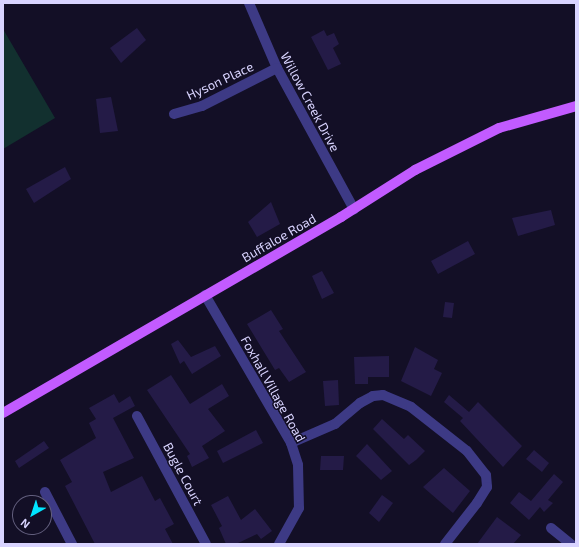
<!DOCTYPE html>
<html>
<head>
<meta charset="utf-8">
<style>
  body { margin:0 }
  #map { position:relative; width:579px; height:547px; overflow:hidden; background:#130f26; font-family:"Exo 2",sans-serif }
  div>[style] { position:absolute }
  .green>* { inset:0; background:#12302f }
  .building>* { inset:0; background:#241b47 }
  .minor>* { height:10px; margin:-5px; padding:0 5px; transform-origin:5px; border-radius:5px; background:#3d3a85 }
  .primary>* { height:10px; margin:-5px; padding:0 5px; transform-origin:5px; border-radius:5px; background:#c25bff }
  span { translate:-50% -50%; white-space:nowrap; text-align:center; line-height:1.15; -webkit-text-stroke:3px #130f26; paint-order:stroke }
  .street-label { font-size:13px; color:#d9d4ff }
  .frame { position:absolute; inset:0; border:4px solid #d9d4ff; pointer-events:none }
  .north { position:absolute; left:12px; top:495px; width:40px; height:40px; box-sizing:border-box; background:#130f26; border:1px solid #625e7d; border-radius:50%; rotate:219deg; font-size:11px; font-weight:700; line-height:16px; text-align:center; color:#d9d4ff }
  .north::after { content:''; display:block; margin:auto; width:14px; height:18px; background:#00e5ff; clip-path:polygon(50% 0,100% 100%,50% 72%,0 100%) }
</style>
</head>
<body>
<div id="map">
  <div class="green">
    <i style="clip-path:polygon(3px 29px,55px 118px,3px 149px)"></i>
  </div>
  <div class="building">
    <i style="clip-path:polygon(137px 28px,146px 40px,121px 63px,110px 48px)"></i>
    <i style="clip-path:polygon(324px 30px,327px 36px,334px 33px,339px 44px,333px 48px,341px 64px,328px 70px,311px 37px)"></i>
    <i style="clip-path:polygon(111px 97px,118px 131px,100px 133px,96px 99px)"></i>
    <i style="clip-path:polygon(65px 167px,71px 179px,34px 203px,26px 189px)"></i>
    <i style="clip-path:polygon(271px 202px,280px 224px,257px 237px,248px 222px)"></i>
    <i style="clip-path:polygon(551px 210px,555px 225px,518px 236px,512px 218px)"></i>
    <i style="clip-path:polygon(468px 241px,475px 254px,438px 274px,431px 261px)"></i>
    <i style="clip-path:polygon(322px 271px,334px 293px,322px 299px,312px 276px)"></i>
    <i style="clip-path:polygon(445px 302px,454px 303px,452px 318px,443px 317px)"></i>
    <i style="clip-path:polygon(271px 310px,283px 329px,279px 331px,306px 372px,289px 382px,279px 368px,275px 370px,247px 324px)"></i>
    <i style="clip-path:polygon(178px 340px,191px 357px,215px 346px,221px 356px,192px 374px,184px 361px,180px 364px,171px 344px)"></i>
    <i style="clip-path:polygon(415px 347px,438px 360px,434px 369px,442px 373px,431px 396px,401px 381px)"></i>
    <i style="clip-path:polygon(389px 356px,389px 377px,368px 377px,368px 384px,355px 384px,354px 357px)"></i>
    <i style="clip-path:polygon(171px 375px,190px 404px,222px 384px,229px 396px,208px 409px,225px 431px,202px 446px,209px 458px,192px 467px,187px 456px,190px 454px,147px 390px)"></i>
    <i style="clip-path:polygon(338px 380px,339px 405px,325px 406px,323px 381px)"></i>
    <i style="clip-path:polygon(114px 394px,119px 403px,130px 396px,135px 406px,113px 418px,134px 458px,103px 472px,111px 492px,142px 476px,155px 501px,160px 498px,174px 524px,165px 529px,173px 544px,95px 544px,65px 486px,72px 482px,60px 460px,96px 438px,89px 423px,96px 419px,89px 408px)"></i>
    <i style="clip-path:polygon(449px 395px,469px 412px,478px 402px,522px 446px,503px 467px,460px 421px,463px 418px,444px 402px)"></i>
    <i style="clip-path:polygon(382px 419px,404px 439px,408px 435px,425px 451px,416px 460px,409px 465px,373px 429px)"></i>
    <i style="clip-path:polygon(256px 430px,263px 443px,223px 463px,217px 451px)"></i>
    <i style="clip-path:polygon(44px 441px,49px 448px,19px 468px,15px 461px)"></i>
    <i style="clip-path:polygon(367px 444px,392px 471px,381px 480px,356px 456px)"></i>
    <i style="clip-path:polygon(534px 450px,549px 463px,542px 472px,526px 459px)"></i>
    <i style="clip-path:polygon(321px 456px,344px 456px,343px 470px,320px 470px)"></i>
    <i style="clip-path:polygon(444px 468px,470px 491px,453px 513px,423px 487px)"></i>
    <i style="clip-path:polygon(554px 474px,563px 482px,548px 500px,553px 503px,544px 512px,540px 507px,529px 520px,510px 503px,519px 492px,531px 501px)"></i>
    <i style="clip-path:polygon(382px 495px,393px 503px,379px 522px,369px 513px)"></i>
    <i style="clip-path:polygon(228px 496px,241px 520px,255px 509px,272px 531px,261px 539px,257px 534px,236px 544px,226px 544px,219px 528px,222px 526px,211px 505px)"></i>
    <i style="clip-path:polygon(497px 517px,521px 535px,513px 544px,477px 544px)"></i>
  </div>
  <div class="minor">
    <i style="left:249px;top:3px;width:71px;rotate:66.7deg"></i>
    <i style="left:277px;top:68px;width:161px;rotate:61.4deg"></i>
    <i style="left:174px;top:114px;width:29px;rotate:-16deg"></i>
    <i style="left:202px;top:106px;width:84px;rotate:-26.9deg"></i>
    <i style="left:205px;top:295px;width:171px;rotate:59.8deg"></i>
    <i style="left:291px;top:443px;width:23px;rotate:72deg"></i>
    <i style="left:298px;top:465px;width:43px;rotate:88.7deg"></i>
    <i style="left:299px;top:508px;width:41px;rotate:119.1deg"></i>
    <i style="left:137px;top:416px;width:145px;rotate:61.7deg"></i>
    <i style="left:291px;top:443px;width:48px;rotate:-23.4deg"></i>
    <i style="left:335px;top:424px;width:33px;rotate:-40deg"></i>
    <i style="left:360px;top:403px;width:15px;rotate:-28deg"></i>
    <i style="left:373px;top:396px;width:10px;rotate:-6deg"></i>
    <i style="left:383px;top:395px;width:30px;rotate:23deg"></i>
    <i style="left:411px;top:407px;width:71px;rotate:38.2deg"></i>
    <i style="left:467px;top:451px;width:31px;rotate:52deg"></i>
    <i style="left:486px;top:475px;width:12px;rotate:85deg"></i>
    <i style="left:487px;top:487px;width:19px;rotate:122deg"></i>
    <i style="left:477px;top:503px;width:52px;rotate:128deg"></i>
    <i style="left:45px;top:492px;width:59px;rotate:62.6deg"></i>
    <i style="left:551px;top:528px;width:26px;rotate:39deg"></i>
  </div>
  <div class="primary">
    <i style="left:3px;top:413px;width:391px;rotate:-30.1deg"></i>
    <i style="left:341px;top:217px;width:88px;rotate:-32.4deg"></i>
    <i style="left:415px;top:170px;width:94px;rotate:-26.6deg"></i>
    <i style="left:499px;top:128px;width:80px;rotate:-15.9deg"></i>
  </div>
  <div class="street-label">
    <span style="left:220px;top:81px;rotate:-25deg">Hyson Place</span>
    <span style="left:310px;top:102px;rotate:62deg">Willow Creek Drive</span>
    <span style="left:279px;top:238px;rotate:-30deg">Buffaloe Road</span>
    <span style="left:273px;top:389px;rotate:61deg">Foxhall Village Road</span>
    <span style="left:183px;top:474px;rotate:62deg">Bugle Court</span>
  </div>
  <div class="frame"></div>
  <div class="north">N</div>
</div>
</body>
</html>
